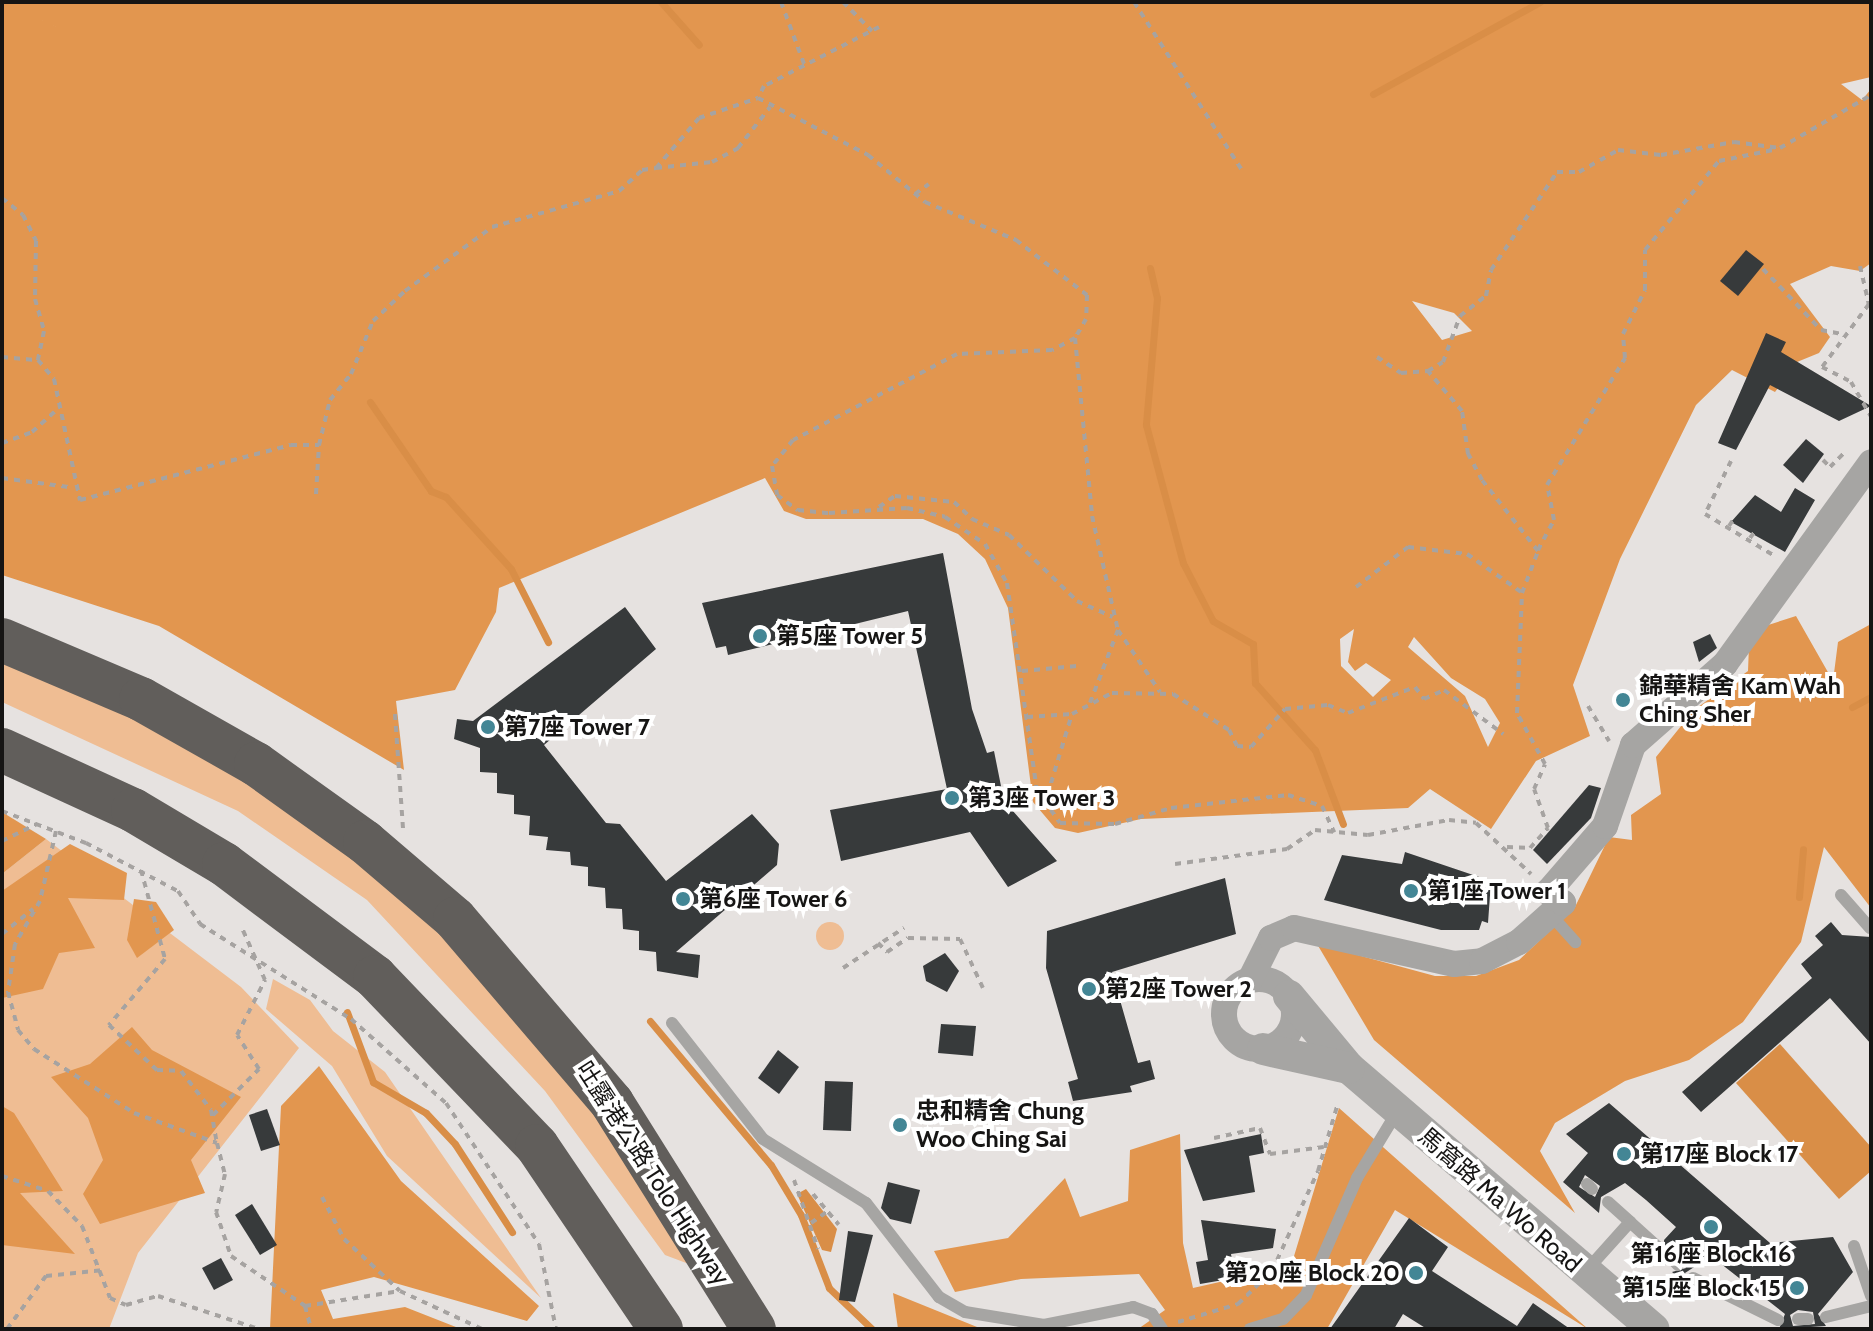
<!DOCTYPE html>
<html>
<head>
<meta charset="utf-8">
<style>
  body { margin:0 }
  #map { position:relative; width:1873px; height:1331px; overflow:hidden; background:#e6e2e0; font-family:Cabin,"Noto Sans TC",sans-serif }
  div>[style] { position:absolute }
  .green>* { inset:0; background:#efbd93 }
  .round { border-radius:50% }
  .forest>* { inset:0; background:#e2964f }
  .water>* { inset:0; background:#d98e47 }
  .stream>* { height:7px; margin:-3.5px; padding:0 3.5px; transform-origin:3.5px; border-radius:3.5px; background:#d98e47 }
  .building>* { inset:0; background:#373a3b }
  .path>* { height:4px; margin-top:-2px; transform-origin:0; background:repeating-linear-gradient(90deg,#a6a3a1 0 6px,transparent 0 12px) }
  .service>* { height:12px; margin:-6px; padding:0 6px; transform-origin:6px; border-radius:6px; background:#a6a5a3 }
  .minor>* { height:26px; margin:-13px; padding:0 13px; transform-origin:13px; border-radius:13px; background:#a6a5a3 }
  .minor>.ring { margin:-13px; padding:0; box-sizing:content-box; background:none; border:26px solid #a6a5a3; border-radius:50% }
  .tertiary>* { height:32px; margin:-16px; padding:0 16px; transform-origin:16px; border-radius:16px; background:#a6a5a3 }
  .motorway>* { height:44px; margin:-22px; padding:0 22px; transform-origin:22px; border-radius:22px; background:#615e5b }
  .dots>* { width:22px; height:22px; translate:-50% -50%; box-sizing:border-box; border:4px solid #fff; border-radius:50% }
  span { translate:-50% -50%; white-space:nowrap; text-align:center; line-height:1.15; -webkit-text-stroke:8px #fff; paint-order:stroke }
  .poi-label { font-size:24px; color:#161514; font-weight:700 }
  .left { translate:0 -50%; text-align:left }
  .right { translate:-100% -50%; text-align:right }
  .street-label { font-size:24px; color:#161514 }
  .frame { position:absolute; inset:0; border:4px solid #161514; pointer-events:none }
</style>
</head>
<body>
<div id="map">
  <div class="green">
    <i style="clip-path:polygon(2px 659px,137px 714px,268px 789px,369px 864px,531px 1025px,702px 1269px,665px 1255px,545px 1091px,367px 900px,238px 811px,2px 702px)"></i>
    <i style="clip-path:polygon(46px 839px,241px 987px,299px 1048px,138px 1253px,109px 1329px,2px 1329px,2px 874px)"></i>
    <i class="round" style="left:816px;top:922px;width:28px;height:28px"></i>
    <i style="clip-path:polygon(273px 979px,310px 1000px,333px 1031px,385px 1072px,541px 1298px,387px 1156px,332px 1066px,266px 1009px)"></i>
  </div>
  <div class="forest">
    <i style="clip-path:polygon(evenodd,2px 2px,1871px 2px,1871px 77px,1841px 84px,1862px 100px,1871px 89px,1871px 263px,1860px 271px,1831px 266px,1790px 284px,1830px 337px,1819px 353px,1797px 362px,1775px 392px,1732px 370px,1696px 405px,1620px 559px,1573px 685px,1590px 736px,1536px 761px,1491px 829px,1430px 789px,1408px 808px,1141px 819px,1078px 833px,1055px 828px,1033px 802px,1008px 608px,985px 559px,958px 534px,923px 519px,806px 519px,784px 511px,765px 478px,499px 588px,496px 612px,455px 690px,396px 701px,404px 770px,159px 626px,2px 575px,2px 2px,1412px 301px,1454px 313px,1472px 331px,1442px 340px,1412px 301px,2px 2px,1354px 629px,1348px 662px,1355px 671px,1366px 663px,1391px 680px,1373px 697px,1341px 666px,1340px 639px,1354px 629px,2px 2px,1414px 637px,1451px 678px,1485px 699px,1500px 723px,1488px 747px,1465px 696px,1408px 647px,1414px 637px)"></i>
    <i style="clip-path:polygon(1796px 616px,1833px 681px,1838px 642px,1871px 624px,1871px 908px,1824px 847px,1801px 942px,1743px 1022px,1689px 1060px,1625px 1081px,1555px 1123px,1540px 1151px,1575px 1213px,1374px 1040px,1317px 944px,1435px 976px,1476px 976px,1519px 960px,1575px 907px,1609px 837px,1632px 840px,1631px 815px,1661px 794px,1656px 757px,1694px 710px,1748px 671px,1749px 645px,1762px 627px)"></i>
    <i style="clip-path:polygon(2px 812px,46px 839px,2px 874px)"></i>
    <i style="clip-path:polygon(70px 844px,127px 873px,124px 900px,68px 898px,95px 948px,59px 953px,43px 989px,2px 998px,2px 891px)"></i>
    <i style="clip-path:polygon(134px 899px,156px 902px,174px 930px,137px 958px,127px 940px)"></i>
    <i style="clip-path:polygon(132px 1027px,152px 1050px,241px 1097px,191px 1160px,205px 1193px,100px 1224px,83px 1194px,103px 1160px,88px 1118px,51px 1077px,90px 1064px)"></i>
    <i style="clip-path:polygon(319px 1066px,401px 1181px,539px 1306px,527px 1321px,374px 1277px,321px 1290px,333px 1319px,405px 1307px,461px 1329px,270px 1329px,281px 1106px)"></i>
    <i style="clip-path:polygon(2px 1106px,14px 1113px,63px 1191px,20px 1193px,75px 1254px,2px 1245px)"></i>
    <i style="clip-path:polygon(1339px 1108px,1588px 1329px,1395px 1210px,1327px 1329px,1138px 1329px,1165px 1310px,1139px 1274px,1021px 1279px,955px 1292px,934px 1251px,1008px 1238px,1065px 1178px,1080px 1217px,1128px 1201px,1130px 1150px,1180px 1134px,1183px 1243px,1193px 1288px,1291px 1266px)"></i>
    <i style="clip-path:polygon(893px 1293px,982px 1329px,898px 1329px)"></i>
  </div>
  <div class="water">
    <i style="clip-path:polygon(1780px 1044px,1871px 1147px,1871px 1171px,1839px 1199px,1736px 1083px)"></i>
    <i style="clip-path:polygon(806px 1189px,837px 1229px,831px 1252px,822px 1250px,797px 1194px)"></i>
  </div>
  <div class="stream">
    <i style="left:661px;top:2px;width:57px;rotate:48.5deg"></i>
    <i style="left:1373px;top:94px;width:191px;rotate:-28.9deg"></i>
    <i style="left:1150px;top:268px;width:31px;rotate:77deg"></i>
    <i style="left:1157px;top:298px;width:127px;rotate:95deg"></i>
    <i style="left:1146px;top:425px;width:143px;rotate:75deg"></i>
    <i style="left:1183px;top:563px;width:65px;rotate:62.7deg"></i>
    <i style="left:1213px;top:621px;width:46px;rotate:29.9deg"></i>
    <i style="left:1253px;top:644px;width:39px;rotate:87deg"></i>
    <i style="left:1255px;top:683px;width:90px;rotate:48.2deg"></i>
    <i style="left:1315px;top:750px;width:79px;rotate:69.3deg"></i>
    <i style="left:370px;top:402px;width:108px;rotate:55.6deg"></i>
    <i style="left:431px;top:491px;width:16px;rotate:22deg"></i>
    <i style="left:446px;top:497px;width:97px;rotate:47.9deg"></i>
    <i style="left:511px;top:569px;width:82px;rotate:63.1deg"></i>
    <i style="left:1852px;top:707px;width:21px;rotate:-28deg"></i>
    <i style="left:1799px;top:897px;width:48px;rotate:-85.2deg"></i>
    <i style="left:347px;top:1012px;width:75px;rotate:69.6deg"></i>
    <i style="left:373px;top:1082px;width:61px;rotate:30.3deg"></i>
    <i style="left:426px;top:1113px;width:42px;rotate:46.9deg"></i>
    <i style="left:455px;top:1144px;width:105px;rotate:57.1deg"></i>
    <i style="left:650px;top:1021px;width:188px;rotate:50deg"></i>
    <i style="left:771px;top:1165px;width:58px;rotate:59deg"></i>
    <i style="left:801px;top:1215px;width:78px;rotate:69deg"></i>
    <i style="left:829px;top:1288px;width:59px;rotate:43.6deg"></i>
  </div>
  <div class="building">
    <i style="clip-path:polygon(1746px 250px,1764px 264px,1738px 296px,1720px 281px)"></i>
    <i style="clip-path:polygon(1766px 333px,1786px 342px,1781px 352px,1871px 406px,1839px 421px,1770px 385px,1736px 450px,1718px 443px)"></i>
    <i style="clip-path:polygon(1806px 439px,1824px 454px,1803px 483px,1783px 465px)"></i>
    <i style="clip-path:polygon(1795px 488px,1815px 500px,1785px 552px,1731px 522px,1755px 495px,1781px 512px)"></i>
    <i style="clip-path:polygon(943px 553px,972px 709px,987px 753px,994px 751px,1004px 801px,1057px 861px,1008px 887px,970px 832px,841px 861px,830px 810px,947px 789px,908px 611px,728px 655px,726px 646px,716px 648px,702px 603px)"></i>
    <i style="clip-path:polygon(625px 607px,656px 649px,544px 745px,606px 823px,620px 824px,666px 881px,752px 814px,779px 844px,777px 865px,676px 952px,700px 955px,698px 978px,657px 971px,656px 952px,639px 950px,639px 931px,623px 929px,622px 909px,606px 908px,605px 888px,588px 886px,588px 867px,571px 865px,570px 852px,546px 850px,548px 837px,529px 835px,530px 816px,514px 814px,514px 795px,497px 793px,497px 773px,480px 772px,480px 748px,454px 739px,457px 719px,473px 721px)"></i>
    <i style="clip-path:polygon(1710px 634px,1717px 648px,1699px 662px,1693px 642px)"></i>
    <i style="clip-path:polygon(1589px 785px,1601px 788px,1591px 818px,1547px 864px,1533px 850px)"></i>
    <i style="clip-path:polygon(1405px 852px,1491px 881px,1488px 923px,1482px 921px,1479px 930px,1441px 930px,1324px 900px,1342px 855px,1402px 864px)"></i>
    <i style="clip-path:polygon(1225px 878px,1236px 934px,1112px 972px,1138px 1063px,1150px 1060px,1155px 1079px,1130px 1086px,1132px 1092px,1073px 1101px,1068px 1082px,1078px 1079px,1046px 968px,1047px 931px)"></i>
    <i style="clip-path:polygon(1831px 922px,1842px 935px,1871px 937px,1871px 1044px,1830px 998px,1701px 1112px,1682px 1092px,1812px 978px,1801px 964px,1823px 945px,1815px 936px)"></i>
    <i style="clip-path:polygon(945px 953px,959px 971px,947px 992px,926px 981px,923px 966px)"></i>
    <i style="clip-path:polygon(941px 1024px,976px 1026px,973px 1056px,938px 1053px)"></i>
    <i style="clip-path:polygon(778px 1050px,799px 1067px,779px 1094px,758px 1078px)"></i>
    <i style="clip-path:polygon(825px 1081px,853px 1082px,851px 1131px,823px 1130px)"></i>
    <i style="clip-path:polygon(evenodd,1609px 1103px,1770px 1243px,1833px 1237px,1853px 1272px,1818px 1314px,1826px 1326px,1779px 1329px,1785px 1314px,1711px 1256px,1685px 1273px,1687px 1285px,1672px 1272px,1686px 1268px,1679px 1254px,1667px 1253px,1666px 1265px,1653px 1254px,1665px 1252px,1664px 1240px,1676px 1227px,1646px 1200px,1625px 1183px,1601px 1197px,1599px 1213px,1563px 1182px,1588px 1153px,1566px 1134px,1609px 1103px,1585px 1175px,1600px 1186px,1595px 1197px,1579px 1187px,1585px 1175px,1609px 1103px,1798px 1310px,1813px 1312px,1815px 1324px,1793px 1326px,1790px 1315px,1798px 1310px)"></i>
    <i style="clip-path:polygon(267px 1109px,280px 1145px,261px 1151px,249px 1115px)"></i>
    <i style="clip-path:polygon(1261px 1134px,1264px 1153px,1249px 1156px,1255px 1192px,1203px 1201px,1184px 1150px)"></i>
    <i style="clip-path:polygon(888px 1182px,920px 1190px,911px 1224px,890px 1219px,881px 1208px)"></i>
    <i style="clip-path:polygon(252px 1204px,277px 1245px,260px 1255px,235px 1215px)"></i>
    <i style="clip-path:polygon(1409px 1218px,1448px 1247px,1432px 1271px,1517px 1326px,1533px 1303px,1570px 1329px,1427px 1329px,1403px 1314px,1394px 1329px,1330px 1329px)"></i>
    <i style="clip-path:polygon(1201px 1220px,1276px 1229px,1273px 1248px,1231px 1254px,1235px 1278px,1200px 1284px,1196px 1262px,1208px 1260px)"></i>
    <i style="clip-path:polygon(848px 1231px,873px 1235px,855px 1302px,839px 1300px)"></i>
    <i style="clip-path:polygon(221px 1258px,233px 1280px,214px 1290px,202px 1268px)"></i>
  </div>
  <div class="path">
    <i style="left:781px;top:2px;width:66px;rotate:69.6deg"></i>
    <i style="left:843px;top:2px;width:41px;rotate:45deg"></i>
    <i style="left:1134px;top:2px;width:202px;rotate:57.3deg"></i>
    <i style="left:1161px;top:2px;width:16px"></i>
    <i style="left:879px;top:27px;width:129px;rotate:152.8deg"></i>
    <i style="left:764px;top:86px;width:13px;rotate:117deg"></i>
    <i style="left:758px;top:98px;width:124px;rotate:27.4deg"></i>
    <i style="left:868px;top:155px;width:74px;rotate:39.5deg"></i>
    <i style="left:925px;top:202px;width:99px;rotate:22.7deg"></i>
    <i style="left:1016px;top:240px;width:90px;rotate:37.8deg"></i>
    <i style="left:1087px;top:295px;width:24px;rotate:92deg"></i>
    <i style="left:1086px;top:319px;width:22px;rotate:120deg"></i>
    <i style="left:1075px;top:338px;width:26px;rotate:152deg"></i>
    <i style="left:1052px;top:350px;width:95px;rotate:177.6deg"></i>
    <i style="left:957px;top:354px;width:185px;rotate:152.3deg"></i>
    <i style="left:793px;top:440px;width:33px;rotate:129deg"></i>
    <i style="left:772px;top:466px;width:29px;rotate:80deg"></i>
    <i style="left:777px;top:495px;width:26px;rotate:36deg"></i>
    <i style="left:798px;top:510px;width:31px;rotate:6deg"></i>
    <i style="left:829px;top:513px;width:78px;rotate:-3.7deg"></i>
    <i style="left:907px;top:508px;width:39px;rotate:13deg"></i>
    <i style="left:945px;top:517px;width:48px;rotate:34deg"></i>
    <i style="left:985px;top:544px;width:45px;rotate:60.6deg"></i>
    <i style="left:1007px;top:583px;width:209px;rotate:81.8deg"></i>
    <i style="left:1037px;top:790px;width:40px;rotate:55.1deg"></i>
    <i style="left:1060px;top:823px;width:55px;rotate:1deg"></i>
    <i style="left:1115px;top:824px;width:58px;rotate:-15.9deg"></i>
    <i style="left:1171px;top:808px;width:118px;rotate:-6.3deg"></i>
    <i style="left:1288px;top:795px;width:36px;rotate:18deg"></i>
    <i style="left:1322px;top:806px;width:29px;rotate:65deg"></i>
    <i style="left:656px;top:168px;width:56px;rotate:-6.1deg"></i>
    <i style="left:712px;top:162px;width:30px;rotate:-28deg"></i>
    <i style="left:738px;top:148px;width:52px;rotate:-52deg"></i>
    <i style="left:915px;top:194px;width:17px;rotate:-36deg"></i>
    <i style="left:2px;top:198px;width:27px;rotate:39deg"></i>
    <i style="left:23px;top:215px;width:29px;rotate:63deg"></i>
    <i style="left:36px;top:241px;width:58px;rotate:91deg"></i>
    <i style="left:35px;top:299px;width:33px;rotate:74deg"></i>
    <i style="left:44px;top:331px;width:30px;rotate:102deg"></i>
    <i style="left:1860px;top:266px;width:39px;rotate:77deg"></i>
    <i style="left:1869px;top:304px;width:79px;rotate:126.7deg"></i>
    <i style="left:1822px;top:367px;width:33px;rotate:27deg"></i>
    <i style="left:1851px;top:382px;width:39px;rotate:60deg"></i>
    <i style="left:1763px;top:269px;width:84px;rotate:46.4deg"></i>
    <i style="left:1821px;top:330px;width:20px;rotate:11deg"></i>
    <i style="left:1075px;top:338px;width:179px;rotate:84.5deg"></i>
    <i style="left:1092px;top:516px;width:117px;rotate:77.2deg"></i>
    <i style="left:1118px;top:630px;width:78px;rotate:111deg"></i>
    <i style="left:2px;top:357px;width:36px;rotate:5deg"></i>
    <i style="left:38px;top:360px;width:25px;rotate:50deg"></i>
    <i style="left:54px;top:379px;width:124px;rotate:77.9deg"></i>
    <i style="left:80px;top:500px;width:218px;rotate:-14.6deg"></i>
    <i style="left:291px;top:445px;width:28px"></i>
    <i style="left:319px;top:445px;width:46px;rotate:-76.3deg"></i>
    <i style="left:330px;top:400px;width:33px;rotate:-51deg"></i>
    <i style="left:351px;top:374px;width:57px;rotate:-67.5deg"></i>
    <i style="left:373px;top:321px;width:44px;rotate:-43.2deg"></i>
    <i style="left:405px;top:291px;width:108px;rotate:-36.3deg"></i>
    <i style="left:492px;top:227px;width:132px;rotate:-15.8deg"></i>
    <i style="left:619px;top:191px;width:31px;rotate:-42deg"></i>
    <i style="left:642px;top:170px;width:14px;rotate:-8deg"></i>
    <i style="left:656px;top:168px;width:66px;rotate:-49.3deg"></i>
    <i style="left:699px;top:118px;width:62px;rotate:-18.7deg"></i>
    <i style="left:1377px;top:357px;width:29px;rotate:34deg"></i>
    <i style="left:1401px;top:373px;width:27px;rotate:-4deg"></i>
    <i style="left:2px;top:443px;width:32px;rotate:-20deg"></i>
    <i style="left:32px;top:432px;width:36px;rotate:-42deg"></i>
    <i style="left:1823px;top:460px;width:10px;rotate:45deg"></i>
    <i style="left:1830px;top:467px;width:20px;rotate:-45deg"></i>
    <i style="left:1731px;top:461px;width:59px;rotate:116.1deg"></i>
    <i style="left:1705px;top:514px;width:79px;rotate:31.1deg"></i>
    <i style="left:2px;top:478px;width:67px;rotate:7.8deg"></i>
    <i style="left:316px;top:494px;width:49px;rotate:-86.5deg"></i>
    <i style="left:879px;top:507px;width:19px;rotate:-35deg"></i>
    <i style="left:895px;top:496px;width:59px;rotate:5.8deg"></i>
    <i style="left:954px;top:502px;width:25px;rotate:43deg"></i>
    <i style="left:972px;top:519px;width:40px;rotate:23.4deg"></i>
    <i style="left:1009px;top:535px;width:95px;rotate:44.1deg"></i>
    <i style="left:1077px;top:601px;width:39px;rotate:24deg"></i>
    <i style="left:1729px;top:526px;width:11px;rotate:-56deg"></i>
    <i style="left:1750px;top:538px;width:10px;rotate:-53deg"></i>
    <i style="left:1538px;top:550px;width:34px;rotate:-62deg"></i>
    <i style="left:1554px;top:520px;width:36px;rotate:-101deg"></i>
    <i style="left:1547px;top:485px;width:149px;rotate:-58.4deg"></i>
    <i style="left:1625px;top:358px;width:24px;rotate:-95deg"></i>
    <i style="left:1623px;top:334px;width:49px;rotate:-63.4deg"></i>
    <i style="left:1645px;top:290px;width:40px;rotate:-90deg"></i>
    <i style="left:1645px;top:250px;width:116px;rotate:-50.3deg"></i>
    <i style="left:1719px;top:161px;width:60px;rotate:-11.5deg"></i>
    <i style="left:1356px;top:587px;width:66px;rotate:-37.6deg"></i>
    <i style="left:1408px;top:547px;width:59px;rotate:6.8deg"></i>
    <i style="left:1467px;top:554px;width:66px;rotate:35.1deg"></i>
    <i style="left:1118px;top:630px;width:75px;rotate:55.9deg"></i>
    <i style="left:1022px;top:671px;width:55px;rotate:-5.2deg"></i>
    <i style="left:1588px;top:706px;width:41px;rotate:59deg"></i>
    <i style="left:395px;top:714px;width:115px;rotate:86deg"></i>
    <i style="left:1027px;top:717px;width:45px;rotate:-3.8deg"></i>
    <i style="left:1072px;top:714px;width:45px;rotate:-27.7deg"></i>
    <i style="left:1112px;top:693px;width:61px;rotate:0.9deg"></i>
    <i style="left:1173px;top:694px;width:67px;rotate:32.7deg"></i>
    <i style="left:1229px;top:730px;width:18px;rotate:63deg"></i>
    <i style="left:1237px;top:746px;width:14px;rotate:4deg"></i>
    <i style="left:1251px;top:747px;width:51px;rotate:-48.2deg"></i>
    <i style="left:1285px;top:709px;width:43px;rotate:-5.3deg"></i>
    <i style="left:1328px;top:705px;width:22px;rotate:22deg"></i>
    <i style="left:1348px;top:713px;width:72px;rotate:-21.2deg"></i>
    <i style="left:1415px;top:687px;width:15px;rotate:53deg"></i>
    <i style="left:1424px;top:699px;width:22px;rotate:-24deg"></i>
    <i style="left:1444px;top:690px;width:74px;rotate:36.7deg"></i>
    <i style="left:1044px;top:806px;width:96px;rotate:-73.1deg"></i>
    <i style="left:2px;top:811px;width:90px;rotate:20.9deg"></i>
    <i style="left:86px;top:843px;width:104px;rotate:27.6deg"></i>
    <i style="left:178px;top:891px;width:40px;rotate:56deg"></i>
    <i style="left:200px;top:924px;width:178px;rotate:32.2deg"></i>
    <i style="left:351px;top:1019px;width:127px;rotate:41.5deg"></i>
    <i style="left:446px;top:1103px;width:169px;rotate:56.6deg"></i>
    <i style="left:539px;top:1244px;width:87px;rotate:78.7deg"></i>
    <i style="left:56px;top:831px;width:72px;rotate:102.9deg"></i>
    <i style="left:40px;top:901px;width:50px;rotate:120.2deg"></i>
    <i style="left:15px;top:944px;width:49px;rotate:98.3deg"></i>
    <i style="left:8px;top:992px;width:39px;rotate:75deg"></i>
    <i style="left:18px;top:1030px;width:25px;rotate:50deg"></i>
    <i style="left:34px;top:1049px;width:119px;rotate:32.6deg"></i>
    <i style="left:134px;top:1113px;width:88px;rotate:19.9deg"></i>
    <i style="left:217px;top:1143px;width:32px;rotate:76deg"></i>
    <i style="left:225px;top:1174px;width:39px;rotate:103deg"></i>
    <i style="left:216px;top:1212px;width:46px;rotate:71.2deg"></i>
    <i style="left:231px;top:1256px;width:89px;rotate:34deg"></i>
    <i style="left:305px;top:1306px;width:96px;rotate:-9deg"></i>
    <i style="left:400px;top:1291px;width:90px;rotate:24.9deg"></i>
    <i style="left:2px;top:841px;width:39px;rotate:-26deg"></i>
    <i style="left:1507px;top:847px;width:23px;rotate:2deg"></i>
    <i style="left:1530px;top:848px;width:27px;rotate:-48deg"></i>
    <i style="left:1548px;top:828px;width:41px;rotate:-109.7deg"></i>
    <i style="left:1534px;top:789px;width:27px;rotate:-66deg"></i>
    <i style="left:1545px;top:764px;width:58px;rotate:-118.8deg"></i>
    <i style="left:1517px;top:713px;width:120px;rotate:-87.6deg"></i>
    <i style="left:1522px;top:593px;width:45px;rotate:-69.1deg"></i>
    <i style="left:1538px;top:551px;width:90px;rotate:-128.3deg"></i>
    <i style="left:1482px;top:480px;width:30px;rotate:-118deg"></i>
    <i style="left:1468px;top:454px;width:43px;rotate:-97.9deg"></i>
    <i style="left:1462px;top:411px;width:52px;rotate:-130.4deg"></i>
    <i style="left:1428px;top:371px;width:17px;rotate:-31deg"></i>
    <i style="left:1443px;top:362px;width:49px;rotate:-69.7deg"></i>
    <i style="left:1460px;top:316px;width:33px;rotate:-38deg"></i>
    <i style="left:1486px;top:296px;width:26px;rotate:-79deg"></i>
    <i style="left:1491px;top:270px;width:118px;rotate:-56deg"></i>
    <i style="left:1557px;top:172px;width:22px"></i>
    <i style="left:1579px;top:172px;width:45px;rotate:-29.4deg"></i>
    <i style="left:1618px;top:150px;width:43px;rotate:6.6deg"></i>
    <i style="left:1661px;top:155px;width:74px;rotate:-10.1deg"></i>
    <i style="left:1734px;top:142px;width:46px;rotate:7.4deg"></i>
    <i style="left:1780px;top:148px;width:105px;rotate:-30.2deg"></i>
    <i style="left:1175px;top:864px;width:113px;rotate:-7.6deg"></i>
    <i style="left:1287px;top:849px;width:34px;rotate:-34deg"></i>
    <i style="left:1315px;top:830px;width:53px;rotate:5.4deg"></i>
    <i style="left:1368px;top:835px;width:82px;rotate:-10.5deg"></i>
    <i style="left:1449px;top:820px;width:27px;rotate:6deg"></i>
    <i style="left:1476px;top:823px;width:75px;rotate:42.8deg"></i>
    <i style="left:141px;top:870px;width:92px;rotate:74.9deg"></i>
    <i style="left:165px;top:959px;width:87px;rotate:130.3deg"></i>
    <i style="left:109px;top:1025px;width:66px;rotate:43.2deg"></i>
    <i style="left:157px;top:1070px;width:24px;rotate:2deg"></i>
    <i style="left:181px;top:1071px;width:49px;rotate:52.4deg"></i>
    <i style="left:211px;top:1110px;width:34px;rotate:80deg"></i>
    <i style="left:2px;top:934px;width:40px;rotate:-39deg"></i>
    <i style="left:878px;top:943px;width:13px;rotate:45deg"></i>
    <i style="left:887px;top:952px;width:25px;rotate:-34deg"></i>
    <i style="left:908px;top:938px;width:52px;rotate:1.1deg"></i>
    <i style="left:960px;top:939px;width:54px;rotate:64.9deg"></i>
    <i style="left:843px;top:968px;width:73px;rotate:-33.3deg"></i>
    <i style="left:213px;top:1115px;width:65px;rotate:-45deg"></i>
    <i style="left:259px;top:1069px;width:40px;rotate:-122.9deg"></i>
    <i style="left:237px;top:1035px;width:62px;rotate:-63deg"></i>
    <i style="left:265px;top:980px;width:57px;rotate:-113.9deg"></i>
    <i style="left:1214px;top:1138px;width:47px;rotate:-12.3deg"></i>
    <i style="left:1260px;top:1128px;width:28px;rotate:69deg"></i>
    <i style="left:1270px;top:1154px;width:54px;rotate:-7.4deg"></i>
    <i style="left:2px;top:1176px;width:48px;rotate:18.1deg"></i>
    <i style="left:48px;top:1191px;width:49px;rotate:45.8deg"></i>
    <i style="left:82px;top:1226px;width:77px;rotate:68.7deg"></i>
    <i style="left:110px;top:1298px;width:17px;rotate:24deg"></i>
    <i style="left:126px;top:1305px;width:33px;rotate:-16deg"></i>
    <i style="left:158px;top:1296px;width:106px;rotate:18.1deg"></i>
    <i style="left:794px;top:1180px;width:73px;rotate:70.8deg"></i>
    <i style="left:813px;top:1194px;width:40px;rotate:50deg"></i>
    <i style="left:322px;top:1197px;width:47px;rotate:62.4deg"></i>
    <i style="left:344px;top:1239px;width:76px;rotate:42.9deg"></i>
    <i style="left:811px;top:1223px;width:21px;rotate:-35deg"></i>
    <i style="left:305px;top:1306px;width:24px;rotate:75deg"></i>
    <i style="left:1178px;top:1322px;width:63px;rotate:-16.7deg"></i>
    <i style="left:1238px;top:1304px;width:47px;rotate:-44.1deg"></i>
    <i style="left:1272px;top:1271px;width:110px;rotate:-65.3deg"></i>
    <i style="left:1318px;top:1171px;width:71px;rotate:-73.6deg"></i>
    <i style="left:7px;top:1329px;width:66px;rotate:-53.7deg"></i>
    <i style="left:46px;top:1276px;width:58px;rotate:-5.9deg"></i>
  </div>
  <div class="service">
    <i style="left:1841px;top:895px;width:44px;rotate:48.7deg"></i>
    <i style="left:1550px;top:914px;width:38px;rotate:48deg"></i>
    <i style="left:672px;top:1023px;width:147px;rotate:51.9deg"></i>
    <i style="left:763px;top:1139px;width:121px;rotate:31.9deg"></i>
    <i style="left:866px;top:1203px;width:119px;rotate:52.2deg"></i>
    <i style="left:939px;top:1297px;width:30px;rotate:30deg"></i>
    <i style="left:965px;top:1312px;width:80px;rotate:9.3deg"></i>
    <i style="left:1044px;top:1325px;width:91px;rotate:-11.4deg"></i>
    <i style="left:1133px;top:1307px;width:20px;rotate:20deg"></i>
    <i style="left:1152px;top:1314px;width:18px;rotate:56deg"></i>
    <i style="left:1587px;top:1184px;width:7px;rotate:45deg"></i>
    <i style="left:1608px;top:1202px;width:30px;rotate:42deg"></i>
    <i style="left:1854px;top:1246px;width:53px;rotate:71.2deg"></i>
    <i style="left:1673px;top:1260px;width:7px;rotate:45deg"></i>
    <i style="left:1586px;top:1271px;width:66px;rotate:-48.1deg"></i>
    <i style="left:1630px;top:1222px;width:38px;rotate:42deg"></i>
    <i style="left:1693px;top:1278px;width:95px;rotate:26.3deg"></i>
    <i style="left:1826px;top:1317px;width:46px;rotate:-13.7deg"></i>
    <i style="left:1798px;top:1319px;width:10px"></i>
    <i style="left:1250px;top:1329px;width:34px;rotate:-17deg"></i>
    <i style="left:1283px;top:1319px;width:33px;rotate:-46deg"></i>
    <i style="left:1306px;top:1295px;width:128px;rotate:-66.4deg"></i>
    <i style="left:1357px;top:1178px;width:77px;rotate:-58.8deg"></i>
  </div>
  <div class="minor">
    <i class="ring" style="left:1224px;top:979px;width:44px;height:44px"></i>
    <i style="left:1250px;top:980px;width:47px;rotate:-63.4deg"></i>
    <i style="left:1271px;top:938px;width:25px;rotate:-23deg"></i>
    <i style="left:1294px;top:928px;width:164px;rotate:12.7deg"></i>
    <i style="left:1454px;top:964px;width:28px;rotate:-6deg"></i>
    <i style="left:1482px;top:961px;width:42px;rotate:-27.2deg"></i>
    <i style="left:1519px;top:942px;width:59px;rotate:-41.6deg"></i>
    <i style="left:1563px;top:903px;width:19px;rotate:-144deg"></i>
    <i style="left:1548px;top:892px;width:87px;rotate:-49.2deg"></i>
    <i style="left:1605px;top:826px;width:86px;rotate:-70.9deg"></i>
    <i style="left:1633px;top:745px;width:123px;rotate:-41.4deg"></i>
    <i style="left:1725px;top:664px;width:249px;rotate:-54.1deg"></i>
  </div>
  <div class="tertiary">
    <i style="left:1289px;top:996px;width:94px;rotate:50.2deg"></i>
    <i style="left:1349px;top:1068px;width:401px;rotate:40.6deg"></i>
    <i style="left:1263px;top:1049px;width:88px;rotate:12.5deg"></i>
  </div>
  <div class="motorway">
    <i style="left:2px;top:640px;width:151px;rotate:23deg"></i>
    <i style="left:141px;top:699px;width:132px;rotate:29.5deg"></i>
    <i style="left:256px;top:764px;width:134px;rotate:35.6deg"></i>
    <i style="left:365px;top:842px;width:118px;rotate:40.5deg"></i>
    <i style="left:455px;top:919px;width:242px;rotate:49.5deg"></i>
    <i style="left:612px;top:1103px;width:267px;rotate:57.9deg"></i>
    <i style="left:2px;top:750px;width:144px;rotate:24.6deg"></i>
    <i style="left:133px;top:810px;width:106px;rotate:30.7deg"></i>
    <i style="left:224px;top:864px;width:189px;rotate:36.8deg"></i>
    <i style="left:375px;top:977px;width:234px;rotate:46.2deg"></i>
    <i style="left:537px;top:1146px;width:221px;rotate:55.9deg"></i>
  </div>
  <div class="dots">
    <i style="left:760px;top:636px;background:#438695"></i>
    <i style="left:1623px;top:700px;background:#438695"></i>
    <i style="left:488px;top:727px;background:#438695"></i>
    <i style="left:952px;top:798px;background:#438695"></i>
    <i style="left:1411px;top:891px;background:#438695"></i>
    <i style="left:683px;top:899px;background:#438695"></i>
    <i style="left:1089px;top:989px;background:#438695"></i>
    <i style="left:900px;top:1125px;background:#438695"></i>
    <i style="left:1624px;top:1154px;background:#438695"></i>
    <i style="left:1711px;top:1227px;background:#438695"></i>
    <i style="left:1416px;top:1273px;background:#438695"></i>
    <i style="left:1797px;top:1288px;background:#438695"></i>
  </div>
  <div class="poi-label">
    <span class="left" style="left:776px;top:636px">第5座 Tower 5</span>
    <span class="left" style="left:1639px;top:700px">錦華精舍 Kam Wah<br>Ching Sher</span>
    <span class="left" style="left:504px;top:727px">第7座 Tower 7</span>
    <span class="left" style="left:968px;top:798px">第3座 Tower 3</span>
    <span class="left" style="left:1427px;top:891px">第1座 Tower 1</span>
    <span class="left" style="left:699px;top:899px">第6座 Tower 6</span>
    <span class="left" style="left:1105px;top:989px">第2座 Tower 2</span>
    <span class="left" style="left:916px;top:1125px">忠和精舍 Chung<br>Woo Ching Sai</span>
    <span class="left" style="left:1640px;top:1154px">第17座 Block 17</span>
    <span style="left:1711px;top:1254px">第16座 Block 16</span>
    <span class="right" style="left:1400px;top:1273px">第20座 Block 20</span>
    <span class="right" style="left:1781px;top:1288px">第15座 Block 15</span>
  </div>
  <div class="street-label">
    <span style="left:653px;top:1173px;rotate:57deg">吐露港公路 Tolo Highway</span>
    <span style="left:1500px;top:1200px;rotate:41deg">馬窩路 Ma Wo Road</span>
  </div>
  <div class="frame"></div>
</div>
</body>
</html>
